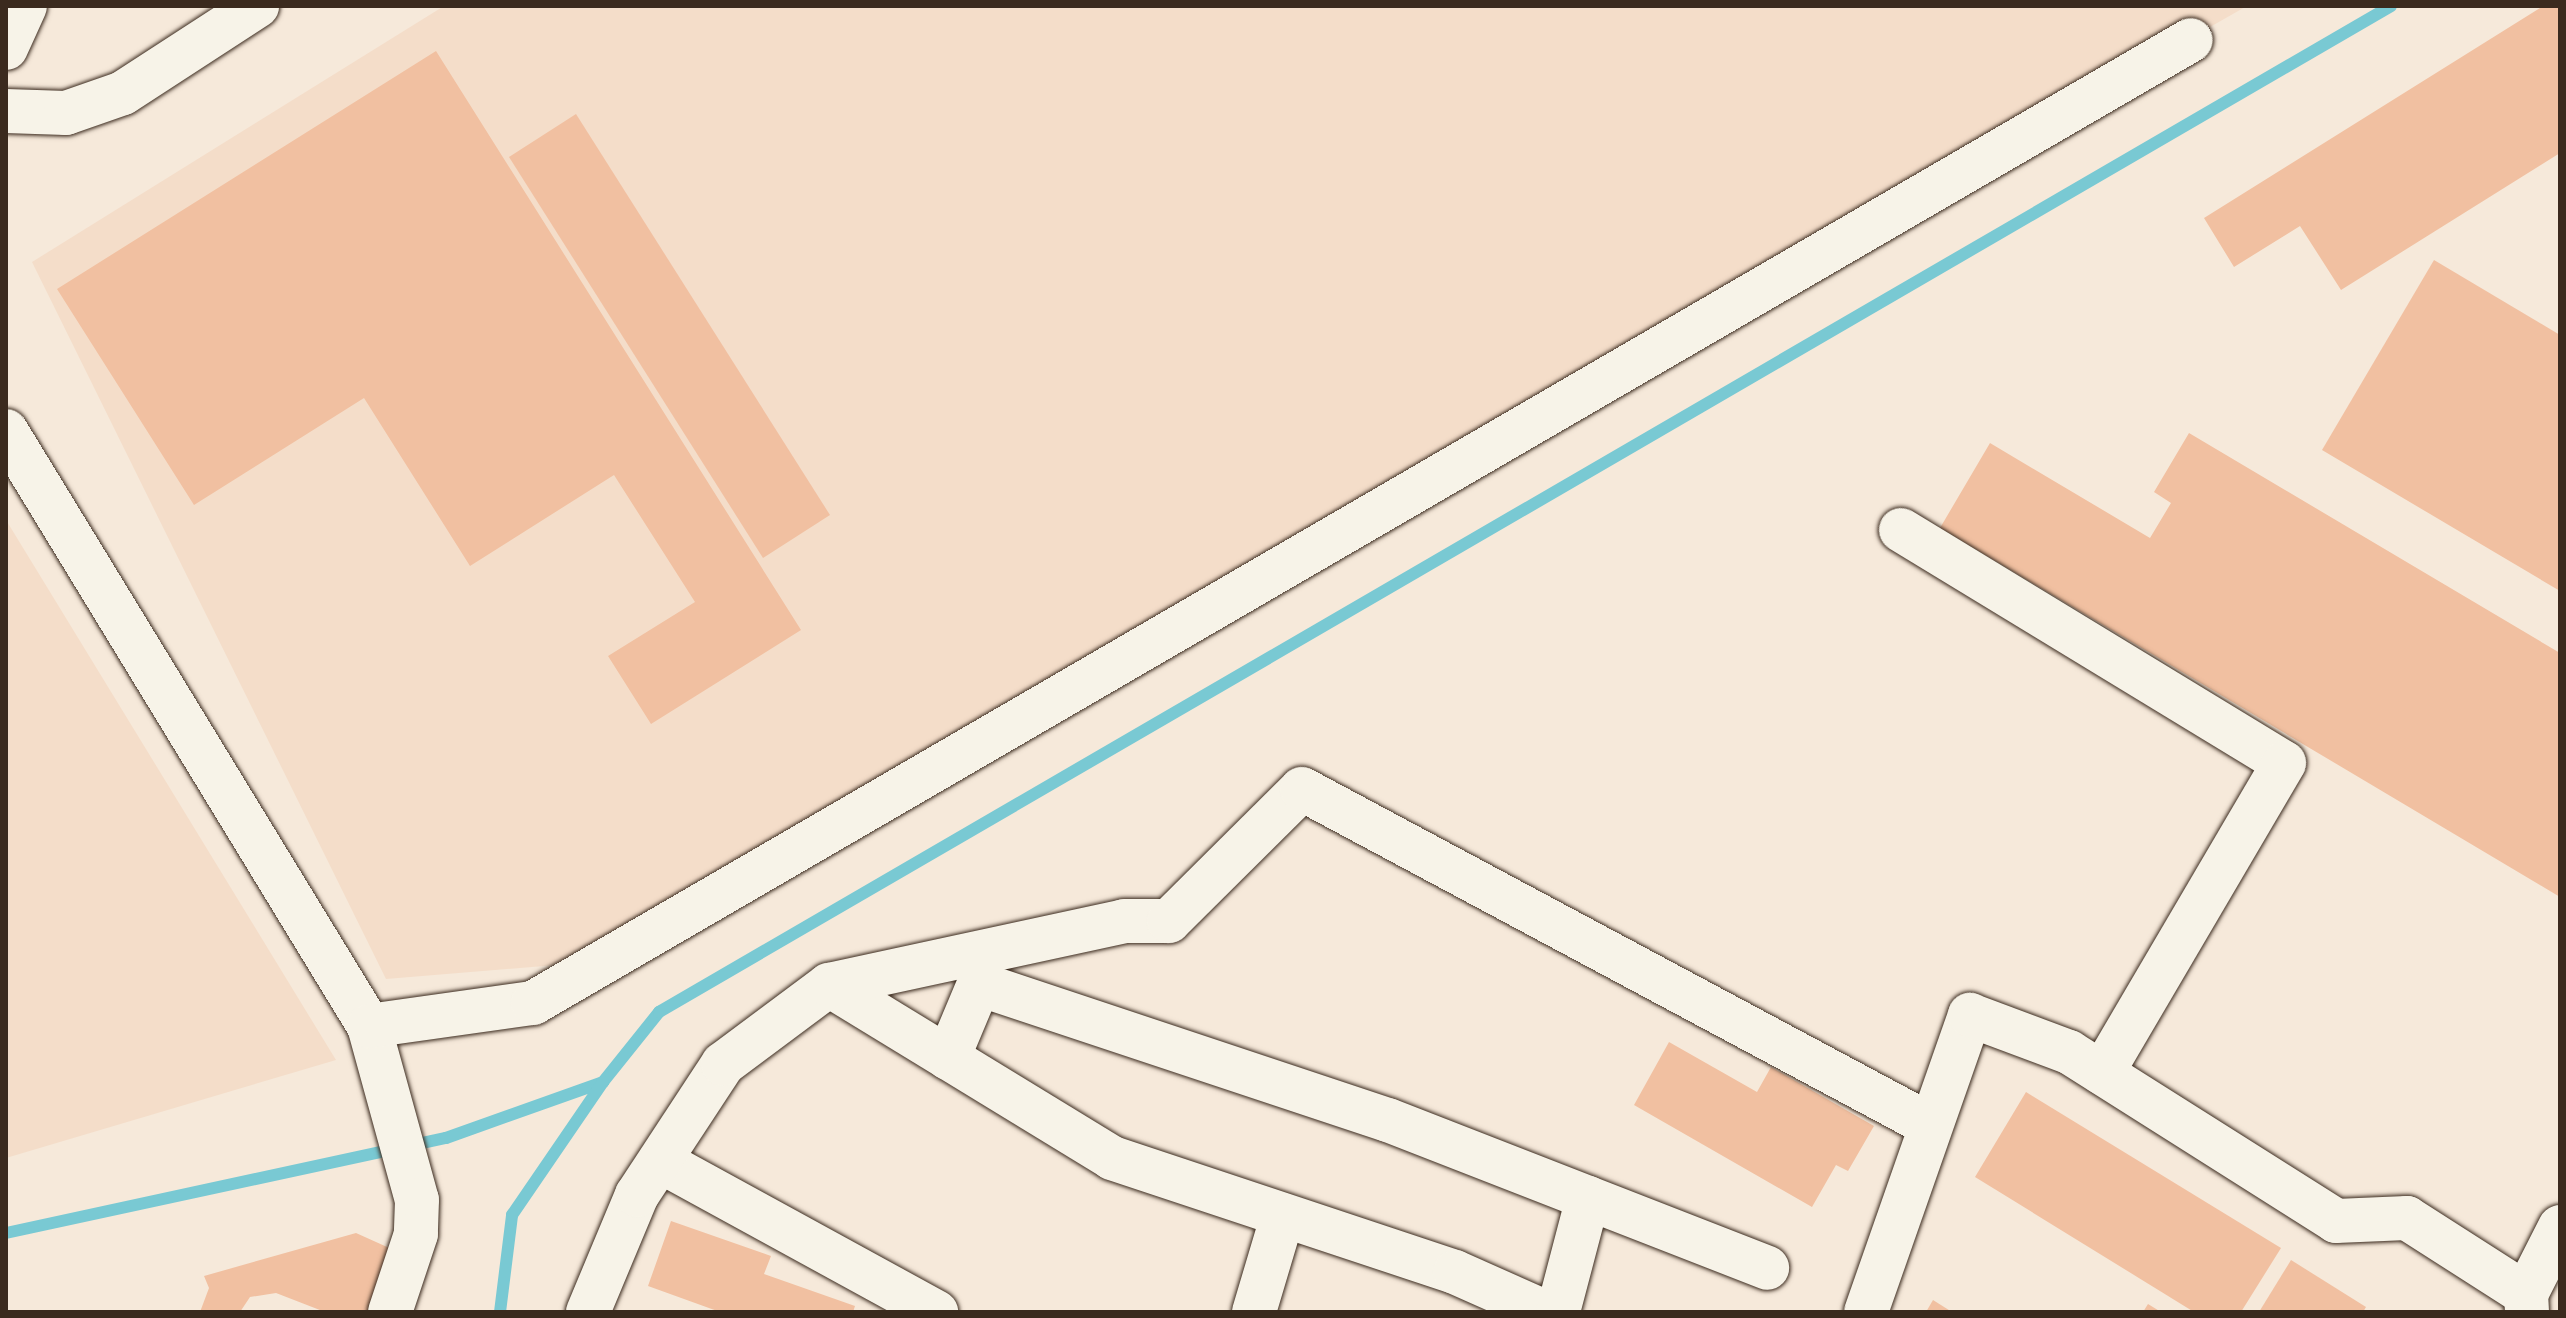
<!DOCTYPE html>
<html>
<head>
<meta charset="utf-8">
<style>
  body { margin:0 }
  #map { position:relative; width:2566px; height:1318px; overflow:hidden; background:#f6e9da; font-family:Pangolin,sans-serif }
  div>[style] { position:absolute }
  .built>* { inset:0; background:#f4ddc9 }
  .stream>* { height:12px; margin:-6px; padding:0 6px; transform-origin:6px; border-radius:6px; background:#79c9d3 }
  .building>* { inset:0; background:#f1c0a1 }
  .roads { filter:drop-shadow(0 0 2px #3b2a1e) drop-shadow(0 0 2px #3b2a1e) }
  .minor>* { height:44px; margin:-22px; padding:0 22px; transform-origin:22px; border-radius:22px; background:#f7f3e8 }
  span { translate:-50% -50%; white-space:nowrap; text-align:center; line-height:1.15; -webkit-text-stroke:8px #f7f3e8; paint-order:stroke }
  .frame { position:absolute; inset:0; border:8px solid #3b2a1e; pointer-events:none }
</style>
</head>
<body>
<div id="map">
  <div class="built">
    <i style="clip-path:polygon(444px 6px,2247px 6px,556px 965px,386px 979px,32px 262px)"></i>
    <i style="clip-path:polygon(6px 520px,336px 1060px,6px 1158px)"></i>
  </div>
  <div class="stream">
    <i style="left:6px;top:1233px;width:450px;rotate:-12.2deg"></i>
    <i style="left:446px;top:1138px;width:167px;rotate:-19.6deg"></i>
    <i style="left:603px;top:1082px;width:90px;rotate:-51.3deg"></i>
    <i style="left:659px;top:1012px;width:2003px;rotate:-30.15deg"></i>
    <i style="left:500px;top:1312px;width:98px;rotate:-82.9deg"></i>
    <i style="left:512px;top:1215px;width:161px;rotate:-55.6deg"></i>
  </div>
  <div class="building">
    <i style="clip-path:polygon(2543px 6px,2560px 6px,2560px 153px,2341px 290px,2300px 226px,2234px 267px,2204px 218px)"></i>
    <i style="clip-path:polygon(436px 51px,801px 630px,651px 724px,608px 656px,695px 602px,614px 475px,470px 566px,364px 398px,194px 505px,57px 289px)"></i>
    <i style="clip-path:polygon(576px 114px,830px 515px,763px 558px,509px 157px)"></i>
    <i style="clip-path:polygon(2434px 260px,2560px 335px,2560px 591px,2322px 450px)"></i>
    <i style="clip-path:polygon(2189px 433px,2560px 653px,2560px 897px,1940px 528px,1990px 443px,2150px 538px,2171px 503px,2154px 492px)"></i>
    <i style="clip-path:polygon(1669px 1042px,1757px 1092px,1771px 1067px,1874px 1126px,1848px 1171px,1836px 1165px,1812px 1207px,1634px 1105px)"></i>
    <i style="clip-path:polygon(2026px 1092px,2281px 1248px,2241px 1312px,2194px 1312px,1975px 1177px)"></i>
    <i style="clip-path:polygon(671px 1221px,771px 1256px,764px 1274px,855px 1306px,853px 1312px,720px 1312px,648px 1286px)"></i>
    <i style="clip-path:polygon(356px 1233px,396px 1251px,369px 1312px,325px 1312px,276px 1293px,250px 1297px,240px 1312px,200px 1312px,209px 1288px,204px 1276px)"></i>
    <i style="clip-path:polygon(2291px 1260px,2366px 1307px,2363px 1312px,2259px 1312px)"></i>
    <i style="clip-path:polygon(1933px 1300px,1952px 1312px,1926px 1312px)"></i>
    <i style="clip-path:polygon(2148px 1304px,2161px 1312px,2143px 1312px)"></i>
  </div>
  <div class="roads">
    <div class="minor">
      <i style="left:6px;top:48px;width:46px;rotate:-65.7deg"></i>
      <i style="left:6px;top:111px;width:60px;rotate:1.9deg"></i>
      <i style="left:66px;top:113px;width:60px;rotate:-19.3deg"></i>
      <i style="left:123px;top:93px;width:160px;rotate:-33deg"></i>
      <i style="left:6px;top:431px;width:697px;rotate:58.61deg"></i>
      <i style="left:369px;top:1026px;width:180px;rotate:74.6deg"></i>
      <i style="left:417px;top:1200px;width:34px;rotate:92deg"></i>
      <i style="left:416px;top:1234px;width:82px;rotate:108.4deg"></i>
      <i style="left:1901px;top:530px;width:448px;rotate:31.3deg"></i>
      <i style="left:2284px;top:763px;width:359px;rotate:120.4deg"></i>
      <i style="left:829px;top:985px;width:332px;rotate:31.4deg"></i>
      <i style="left:1112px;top:1158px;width:361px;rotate:18.4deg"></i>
      <i style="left:1455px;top:1272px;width:98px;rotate:24deg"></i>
      <i style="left:369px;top:1026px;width:166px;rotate:-8deg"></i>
      <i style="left:533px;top:1003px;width:1917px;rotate:-30.15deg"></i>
      <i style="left:948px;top:1058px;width:80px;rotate:-67.3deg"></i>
      <i style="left:979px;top:984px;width:431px;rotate:18.4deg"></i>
      <i style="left:1388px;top:1120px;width:407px;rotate:21.3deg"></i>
      <i style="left:660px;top:1161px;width:315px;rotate:28.7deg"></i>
      <i style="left:588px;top:1312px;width:127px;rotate:-67.3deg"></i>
      <i style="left:637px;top:1195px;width:157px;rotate:-56.7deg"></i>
      <i style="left:723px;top:1064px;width:132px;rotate:-36.7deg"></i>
      <i style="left:829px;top:985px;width:302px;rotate:-12.2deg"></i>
      <i style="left:1124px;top:921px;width:45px"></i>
      <i style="left:1169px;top:921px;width:187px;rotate:-44.8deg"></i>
      <i style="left:1302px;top:789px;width:712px;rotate:28.15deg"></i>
      <i style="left:1254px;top:1312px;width:101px;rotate:-73.4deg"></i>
      <i style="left:1558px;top:1312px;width:118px;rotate:-75.3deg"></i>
      <i style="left:1866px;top:1312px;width:315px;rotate:-70.7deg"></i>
      <i style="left:1970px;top:1015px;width:106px;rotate:20.5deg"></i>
      <i style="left:2069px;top:1052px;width:316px;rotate:32.3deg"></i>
      <i style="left:2336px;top:1221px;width:71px;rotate:-2.4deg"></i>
      <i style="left:2407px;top:1218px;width:141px;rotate:32.6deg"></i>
      <i style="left:2527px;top:1312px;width:18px;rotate:-93deg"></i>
      <i style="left:2526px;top:1294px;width:75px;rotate:-63.1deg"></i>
    </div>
  </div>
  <div class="frame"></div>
</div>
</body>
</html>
